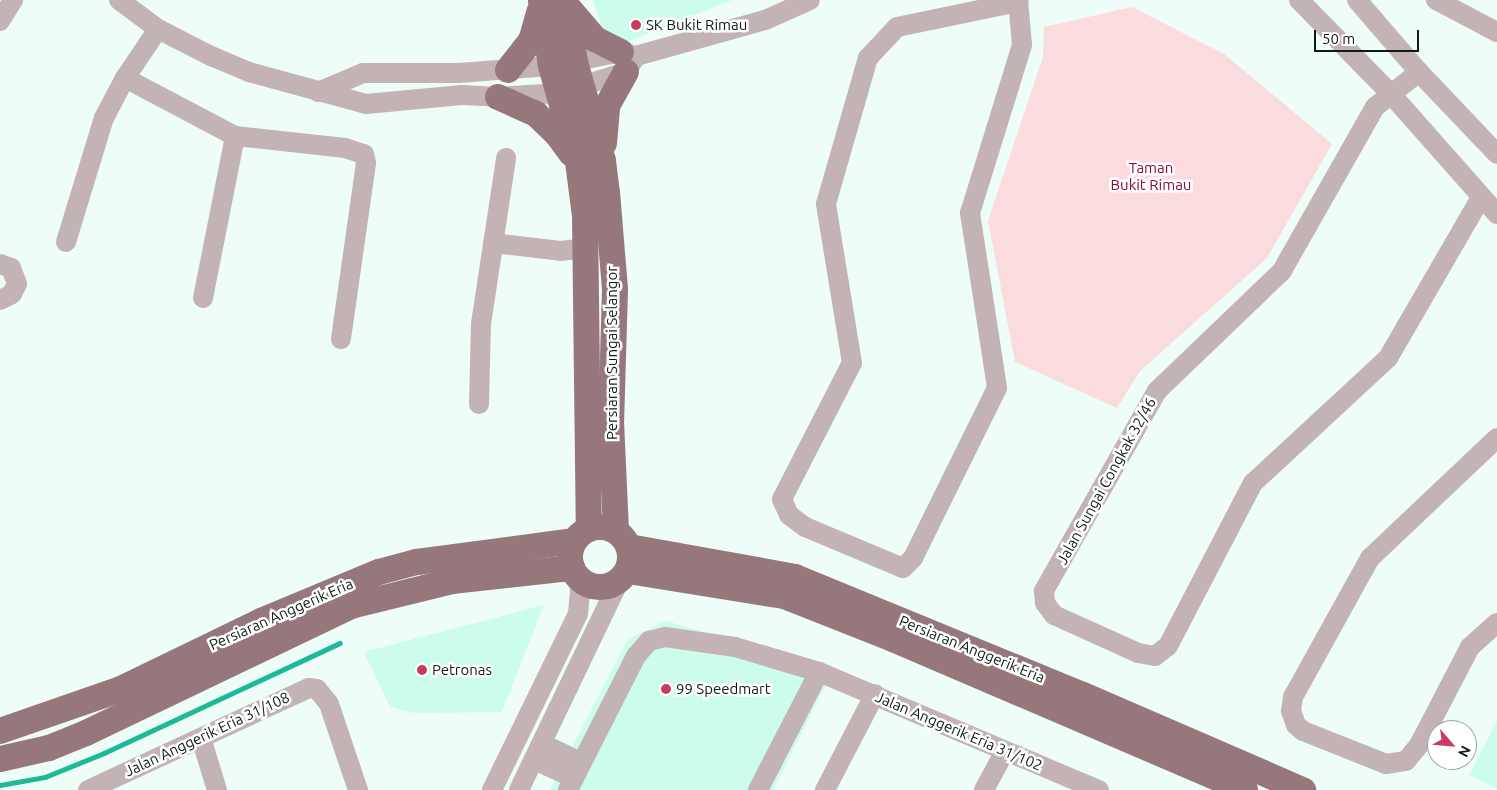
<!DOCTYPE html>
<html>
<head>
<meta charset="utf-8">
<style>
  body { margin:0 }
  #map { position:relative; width:1497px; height:790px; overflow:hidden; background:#eefdf8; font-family:Ubuntu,sans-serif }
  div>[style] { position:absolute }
  .built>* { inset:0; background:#cbfcec }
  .green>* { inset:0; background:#fadcdf }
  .stream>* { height:4.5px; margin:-2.25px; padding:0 2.25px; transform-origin:2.25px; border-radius:2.25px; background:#1eb998 }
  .minor>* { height:20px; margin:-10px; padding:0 10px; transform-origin:10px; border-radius:10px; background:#c4b3b5 }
  .major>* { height:26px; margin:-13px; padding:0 13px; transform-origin:13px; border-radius:13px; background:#96787c }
  .major>.ring { margin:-13px; padding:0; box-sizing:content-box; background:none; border:26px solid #96787c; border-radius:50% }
  .dots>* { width:14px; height:14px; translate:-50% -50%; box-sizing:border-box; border:2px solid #fff; border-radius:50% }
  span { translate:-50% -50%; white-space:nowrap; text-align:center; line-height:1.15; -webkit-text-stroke:5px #fff; paint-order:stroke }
  .poi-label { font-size:15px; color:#0d1b17 }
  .left { translate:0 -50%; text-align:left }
  .park-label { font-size:15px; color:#8d0b37 }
  .street-label { font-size:15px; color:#0d1b17 }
  .north { position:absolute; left:1427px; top:720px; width:50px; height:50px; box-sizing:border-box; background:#fff; border:1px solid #9ea4a2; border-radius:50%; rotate:117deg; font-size:14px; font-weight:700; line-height:20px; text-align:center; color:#0d1b17 }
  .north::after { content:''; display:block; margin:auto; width:18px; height:22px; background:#ca3b5f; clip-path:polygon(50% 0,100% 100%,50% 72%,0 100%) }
  .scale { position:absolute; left:1314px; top:30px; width:105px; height:22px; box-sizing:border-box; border:2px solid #0d1b17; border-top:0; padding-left:6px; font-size:15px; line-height:18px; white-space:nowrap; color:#0d1b17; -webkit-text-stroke:4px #fff; paint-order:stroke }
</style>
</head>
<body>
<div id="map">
  <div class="built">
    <i style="clip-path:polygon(593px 0,732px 0,609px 49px)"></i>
    <i style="clip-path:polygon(544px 605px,502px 712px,415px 713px,390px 707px,364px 652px)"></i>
    <i style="clip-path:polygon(666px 621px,834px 669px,773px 790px,550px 790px,628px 639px)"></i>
    <i style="clip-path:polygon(1497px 721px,1497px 789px,1469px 775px)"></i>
  </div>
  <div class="green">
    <i style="clip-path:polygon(1132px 7px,1224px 54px,1332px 144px,1267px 258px,1140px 371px,1117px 408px,1015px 362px,988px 221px,1043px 57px,1044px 27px)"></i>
  </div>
  <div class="stream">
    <i style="left:0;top:785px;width:46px;rotate:-10.1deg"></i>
    <i style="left:45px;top:777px;width:64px;rotate:-22.1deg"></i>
    <i style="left:104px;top:753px;width:260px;rotate:-25deg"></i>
  </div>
  <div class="minor">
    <i style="left:119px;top:0;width:49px;rotate:36.6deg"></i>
    <i style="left:158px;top:29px;width:59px;rotate:27deg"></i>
    <i style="left:211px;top:56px;width:41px;rotate:22.8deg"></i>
    <i style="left:249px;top:72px;width:121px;rotate:15.3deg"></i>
    <i style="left:366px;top:104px;width:96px;rotate:-5.4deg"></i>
    <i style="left:462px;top:95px;width:36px;rotate:3deg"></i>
    <i style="left:498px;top:97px;width:61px;rotate:-3.8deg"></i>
    <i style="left:559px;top:93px;width:70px;rotate:-17.4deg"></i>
    <i style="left:626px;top:72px;width:19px;rotate:-58deg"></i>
    <i style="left:1018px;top:0;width:45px;rotate:84.9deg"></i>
    <i style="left:1022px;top:45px;width:176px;rotate:107.2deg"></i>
    <i style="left:970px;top:213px;width:177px;rotate:81.2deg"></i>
    <i style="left:997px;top:388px;width:190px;rotate:116.3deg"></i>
    <i style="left:913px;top:558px;width:14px;rotate:135deg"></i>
    <i style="left:903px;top:568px;width:106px;rotate:-157.3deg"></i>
    <i style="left:805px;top:527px;width:20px;rotate:-143deg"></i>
    <i style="left:789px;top:515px;width:17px;rotate:-114deg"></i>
    <i style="left:782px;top:499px;width:153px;rotate:-62.8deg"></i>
    <i style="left:852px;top:363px;width:161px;rotate:-99.3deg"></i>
    <i style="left:826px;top:204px;width:152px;rotate:-74deg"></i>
    <i style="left:868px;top:58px;width:42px;rotate:-46.9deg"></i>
    <i style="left:897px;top:27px;width:124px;rotate:-11.7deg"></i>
    <i style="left:1299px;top:0;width:130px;rotate:45.6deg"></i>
    <i style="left:1390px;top:93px;width:162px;rotate:48.5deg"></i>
    <i style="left:1357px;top:0;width:95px;rotate:49.3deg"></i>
    <i style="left:1419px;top:72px;width:113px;rotate:46.4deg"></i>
    <i style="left:1436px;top:0;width:69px;rotate:27.7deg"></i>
    <i style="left:0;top:21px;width:25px;rotate:-58deg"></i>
    <i style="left:1419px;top:72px;width:56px;rotate:141.5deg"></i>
    <i style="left:1375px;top:107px;width:189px;rotate:119.6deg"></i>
    <i style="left:1282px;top:271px;width:173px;rotate:136.2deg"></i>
    <i style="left:1157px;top:391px;width:230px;rotate:119.5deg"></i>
    <i style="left:1044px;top:591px;width:12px;rotate:85deg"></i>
    <i style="left:1045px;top:603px;width:15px;rotate:53deg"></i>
    <i style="left:1054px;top:615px;width:92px;rotate:24.3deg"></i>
    <i style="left:1138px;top:653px;width:17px;rotate:10deg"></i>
    <i style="left:1155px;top:656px;width:16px;rotate:-38deg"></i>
    <i style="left:1168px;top:646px;width:184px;rotate:-62.5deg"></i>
    <i style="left:1253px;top:483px;width:184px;rotate:-42.8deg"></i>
    <i style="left:1388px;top:358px;width:184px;rotate:-59.9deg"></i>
    <i style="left:125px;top:78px;width:124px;rotate:27.8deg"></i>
    <i style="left:235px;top:136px;width:111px;rotate:6.2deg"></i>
    <i style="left:345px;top:148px;width:20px;rotate:18deg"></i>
    <i style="left:364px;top:154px;width:9px;rotate:77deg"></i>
    <i style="left:366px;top:163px;width:178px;rotate:98.1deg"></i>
    <i style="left:318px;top:92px;width:49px;rotate:-22.9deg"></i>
    <i style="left:363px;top:73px;width:96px"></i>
    <i style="left:459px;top:73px;width:92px;rotate:-4.4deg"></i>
    <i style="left:551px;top:66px;width:71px;rotate:-11.3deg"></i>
    <i style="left:621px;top:52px;width:16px;rotate:15deg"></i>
    <i style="left:636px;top:56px;width:134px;rotate:-15.6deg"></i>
    <i style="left:765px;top:20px;width:49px;rotate:-24deg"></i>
    <i style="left:66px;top:242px;width:130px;rotate:-73deg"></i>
    <i style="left:104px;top:118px;width:45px;rotate:-62.3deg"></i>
    <i style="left:125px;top:78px;width:59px;rotate:-56deg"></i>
    <i style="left:493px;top:243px;width:68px;rotate:6.7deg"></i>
    <i style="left:561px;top:251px;width:23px;rotate:-7deg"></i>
    <i style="left:0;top:264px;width:12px;rotate:20deg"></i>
    <i style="left:11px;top:268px;width:17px;rotate:69deg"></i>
    <i style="left:17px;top:284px;width:11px;rotate:117deg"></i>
    <i style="left:12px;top:294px;width:13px;rotate:153deg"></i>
    <i style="left:203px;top:298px;width:165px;rotate:-78.8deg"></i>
    <i style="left:479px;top:404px;width:80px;rotate:-88.6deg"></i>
    <i style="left:481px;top:324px;width:168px;rotate:-81.4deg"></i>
    <i style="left:1497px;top:438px;width:175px;rotate:136.6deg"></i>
    <i style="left:1370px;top:558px;width:159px;rotate:119deg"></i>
    <i style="left:1293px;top:697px;width:14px;rotate:98deg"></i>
    <i style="left:1291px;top:711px;width:15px;rotate:70deg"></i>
    <i style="left:1296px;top:725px;width:9px;rotate:41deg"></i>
    <i style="left:1303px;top:731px;width:89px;rotate:21.7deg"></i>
    <i style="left:1386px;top:764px;width:20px;rotate:-9deg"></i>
    <i style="left:1406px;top:761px;width:21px;rotate:-51deg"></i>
    <i style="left:1419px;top:745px;width:110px;rotate:-62.5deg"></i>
    <i style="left:1470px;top:647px;width:36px;rotate:-42deg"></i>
    <i style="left:201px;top:738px;width:54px;rotate:72.9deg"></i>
    <i style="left:543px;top:744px;width:43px;rotate:26deg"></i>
    <i style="left:534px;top:760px;width:44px;rotate:24.2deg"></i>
    <i style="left:88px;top:790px;width:243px;rotate:-24.8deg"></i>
    <i style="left:309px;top:688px;width:8px;rotate:7deg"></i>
    <i style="left:317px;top:689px;width:19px;rotate:51deg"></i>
    <i style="left:329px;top:704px;width:91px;rotate:71.4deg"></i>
    <i style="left:492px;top:790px;width:196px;rotate:-64deg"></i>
    <i style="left:578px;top:614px;width:33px;rotate:-85deg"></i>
    <i style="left:519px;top:790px;width:232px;rotate:-64.4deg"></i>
    <i style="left:568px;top:790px;width:150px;rotate:-63.1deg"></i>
    <i style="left:636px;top:656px;width:20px;rotate:-49deg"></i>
    <i style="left:649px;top:641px;width:16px;rotate:-14deg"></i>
    <i style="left:665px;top:637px;width:71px;rotate:8.1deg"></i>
    <i style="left:735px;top:647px;width:88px;rotate:16.6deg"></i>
    <i style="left:819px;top:672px;width:304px;rotate:22.9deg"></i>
    <i style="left:758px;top:790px;width:133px;rotate:-62.7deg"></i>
    <i style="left:825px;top:790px;width:108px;rotate:-62.5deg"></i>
    <i style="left:984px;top:790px;width:44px;rotate:-61.7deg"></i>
  </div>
  <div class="major">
    <i style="left:541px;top:0;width:67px;rotate:81.4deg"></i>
    <i style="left:551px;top:66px;width:100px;rotate:74.3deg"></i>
    <i style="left:578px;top:162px;width:54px;rotate:82.6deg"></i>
    <i style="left:585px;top:216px;width:313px;rotate:89.3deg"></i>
    <i style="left:565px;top:0;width:63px;rotate:80.8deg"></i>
    <i style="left:575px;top:62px;width:103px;rotate:74.2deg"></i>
    <i style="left:603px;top:161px;width:31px;rotate:83deg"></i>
    <i style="left:607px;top:192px;width:98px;rotate:85.3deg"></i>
    <i style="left:615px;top:290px;width:131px;rotate:91.7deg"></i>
    <i style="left:611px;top:421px;width:110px;rotate:87.4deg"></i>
    <i style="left:566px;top:5px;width:45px;rotate:49.5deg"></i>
    <i style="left:595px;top:39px;width:29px;rotate:27deg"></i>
    <i style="left:508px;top:70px;width:37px;rotate:-52deg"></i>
    <i style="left:531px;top:41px;width:32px;rotate:-74deg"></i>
    <i style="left:498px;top:97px;width:42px;rotate:24.1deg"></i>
    <i style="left:536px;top:114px;width:29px;rotate:44deg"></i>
    <i style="left:557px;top:134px;width:24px;rotate:54deg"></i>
    <i style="left:604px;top:143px;width:37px;rotate:-85deg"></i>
    <i style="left:607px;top:106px;width:39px;rotate:-61deg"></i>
    <i class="ring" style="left:570px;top:527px;width:34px;height:34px"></i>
    <i style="left:629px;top:547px;width:169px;rotate:10.2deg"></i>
    <i style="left:795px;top:577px;width:311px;rotate:22.3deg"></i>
    <i style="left:1083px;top:695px;width:240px;rotate:23.4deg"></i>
    <i style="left:628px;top:571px;width:158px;rotate:9.1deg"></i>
    <i style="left:784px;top:596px;width:117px;rotate:21.5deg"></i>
    <i style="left:893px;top:639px;width:383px;rotate:23.2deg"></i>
    <i style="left:0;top:731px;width:128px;rotate:-19.1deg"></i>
    <i style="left:121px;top:689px;width:156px;rotate:-25.9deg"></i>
    <i style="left:261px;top:621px;width:128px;rotate:-22.6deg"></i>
    <i style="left:379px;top:572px;width:39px;rotate:-15deg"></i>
    <i style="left:417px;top:562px;width:159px;rotate:-7.6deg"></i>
    <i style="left:0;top:759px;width:50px;rotate:-12.7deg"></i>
    <i style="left:49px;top:748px;width:40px;rotate:-22deg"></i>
    <i style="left:86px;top:733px;width:294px;rotate:-25.6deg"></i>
    <i style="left:351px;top:606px;width:104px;rotate:-13.9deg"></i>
    <i style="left:452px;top:581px;width:121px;rotate:-6.2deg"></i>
  </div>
  <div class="dots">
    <i style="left:636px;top:25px;background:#ca3b5f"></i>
    <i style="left:422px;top:670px;background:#ca3b5f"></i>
    <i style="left:666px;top:689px;background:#ca3b5f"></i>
  </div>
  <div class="poi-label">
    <span class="left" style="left:646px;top:25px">SK Bukit Rimau</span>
    <span class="left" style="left:432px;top:670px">Petronas</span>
    <span class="left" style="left:676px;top:689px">99 Speedmart</span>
  </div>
  <div class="park-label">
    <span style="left:1151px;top:176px">Taman<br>Bukit Rimau</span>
  </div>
  <div class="street-label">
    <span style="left:612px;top:353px;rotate:-90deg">Persiaran Sungai Selangor</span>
    <span style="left:1106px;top:481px;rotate:-61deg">Jalan Sungai Congkak 32/46</span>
    <span style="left:281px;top:614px;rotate:-24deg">Persiaran Anggerik Eria</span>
    <span style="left:972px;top:649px;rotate:22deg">Persiaran Anggerik Eria</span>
    <span style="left:959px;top:731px;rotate:23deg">Jalan Anggerik Eria 31/102</span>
    <span style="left:207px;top:734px;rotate:-25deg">Jalan Anggerik Eria 31/108</span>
  </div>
  <div class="north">N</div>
  <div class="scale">50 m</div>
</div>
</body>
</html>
